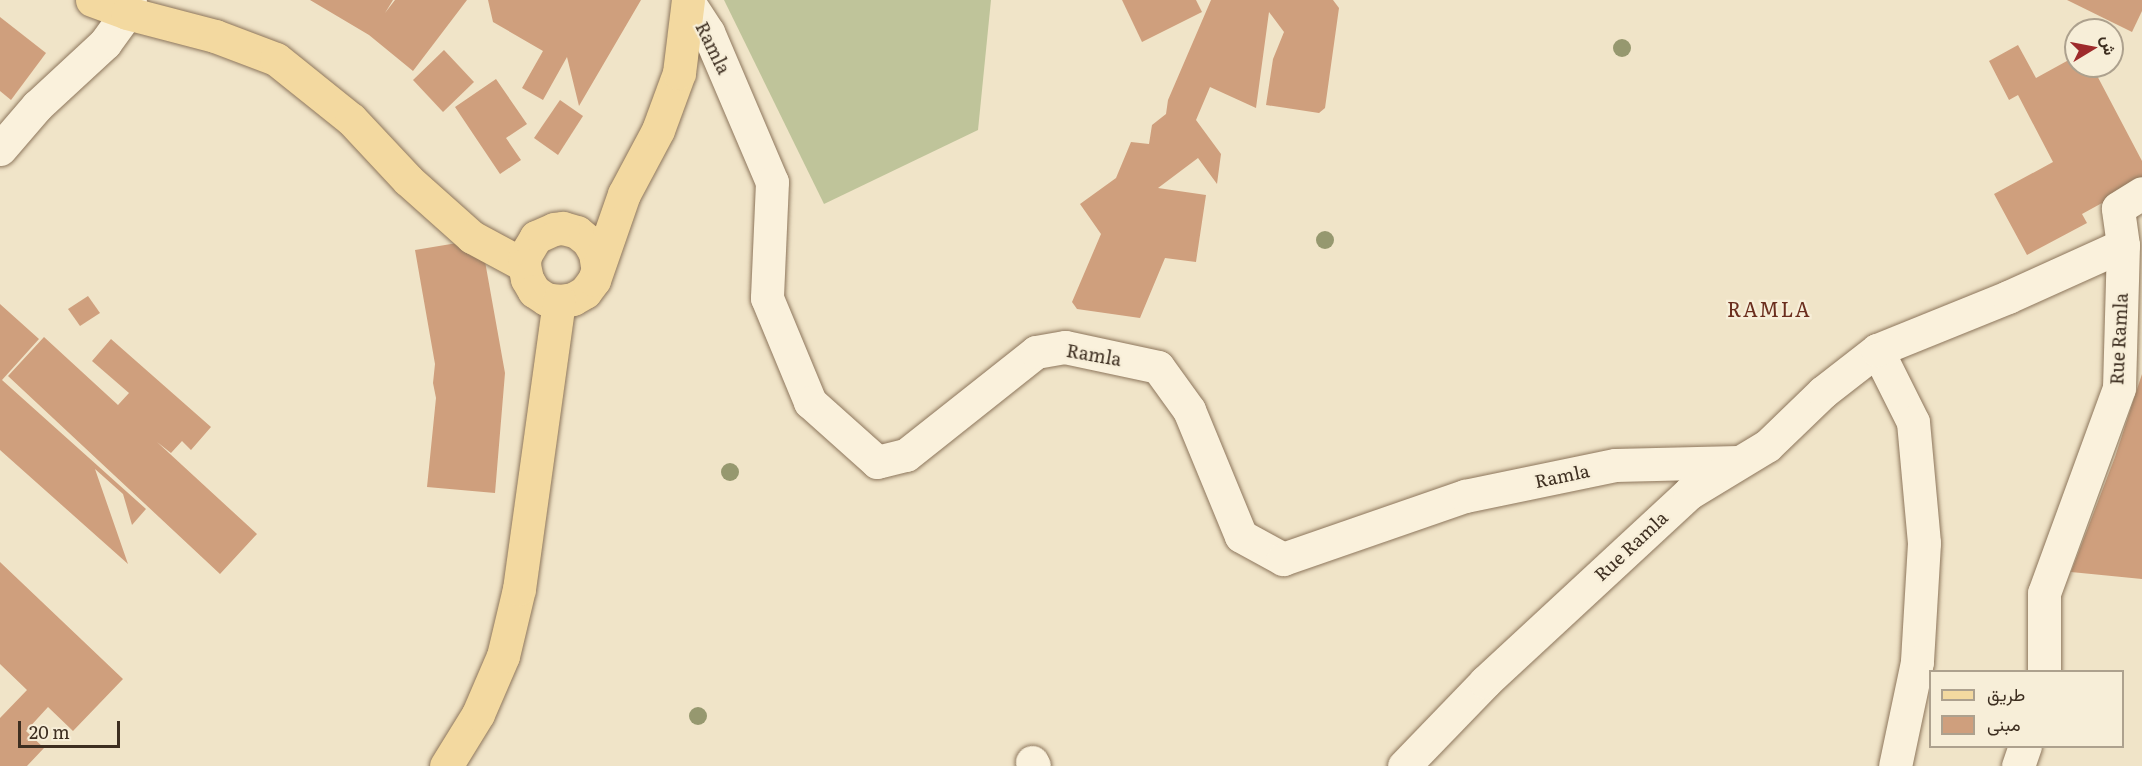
<!DOCTYPE html>
<html>
<head>
<meta charset="utf-8">
<style>
  body { margin:0 }
  #map { position:relative; width:2142px; height:766px; overflow:hidden; background:#f0e4c8; font-family:Literata,Vazirmatn,serif }
  div>[style] { position:absolute }
  .cemetery>* { inset:0; background:#bfc49a }
  .building>* { inset:0; background:#cf9f7d }
  .roads { filter:drop-shadow(0 0 2px #8d765c) drop-shadow(0 0 2px #8d765c) }
  .minor>* { height:33px; margin:-16.5px; padding:0 16.5px; transform-origin:16.5px; border-radius:16.5px; background:#faf1dc }
  .major>* { height:33px; margin:-16.5px; padding:0 16.5px; transform-origin:16.5px; border-radius:16.5px; background:#f3d9a0 }
  .trees>* { width:18px; height:18px; margin:-9px; border-radius:50%; background:#96986f }
  span { translate:-50% -50%; white-space:nowrap; text-align:center; line-height:1.15; -webkit-text-stroke:4.5px #f7eed8; paint-order:stroke }
  .street-label { font-size:18px; color:#3d2e20 }
  .neighbourhood-label { font-size:20px; color:#6b2e1e; letter-spacing:1.5px }
  .legend { position:absolute; left:1929px; top:670px; width:195px; height:78px; box-sizing:border-box; background:#f7eed8; border:2px solid #ada18e; margin:0; padding:8px 10px; list-style:none; font-size:18px; color:#3d2e20 }
  .legend li { display:flex; align-items:center; gap:12px; height:30px }
  .legend b { width:30px; border:2px solid #ada18e }
  .north { position:absolute; left:2064px; top:18px; width:60px; height:60px; box-sizing:border-box; background:#f7eed8; border:2px solid #ada18e; border-radius:50%; rotate:80deg; font-size:16px; font-weight:700; line-height:24px; text-align:center; color:#3d2e20 }
  .north::after { content:''; display:block; margin:auto; width:21px; height:27px; background:#9e2a2b; clip-path:polygon(50% 0,100% 100%,50% 72%,0 100%) }
  .scale { position:absolute; left:18px; top:721px; width:102px; height:27px; box-sizing:border-box; border:3px solid #3d2e20; border-top:0; padding-left:8px; font-size:18px; line-height:21px; white-space:nowrap; color:#3d2e20; -webkit-text-stroke:4px #f7eed8; paint-order:stroke }
</style>
</head>
<body>
<div id="map">
  <div class="cemetery">
    <i style="clip-path:polygon(724px 0,991px 0,978px 130px,824px 204px)"></i>
  </div>
  <div class="building">
    <i style="clip-path:polygon(310px 0,393px 0,385px 13px,395px 0,467px 0,413px 71px,369px 35px)"></i>
    <i style="clip-path:polygon(488px 0,641px 0,579px 106px,567px 57px,543px 100px,522px 88px,543px 51px,493px 22px)"></i>
    <i style="clip-path:polygon(1122px 0,1196px 0,1202px 12px,1142px 42px)"></i>
    <i style="clip-path:polygon(1211px 0,1333px 0,1339px 8px,1325px 108px,1319px 113px,1266px 105px,1273px 59px,1284px 32px,1269px 12px,1256px 108px,1210px 87px,1196px 120px,1221px 154px,1217px 184px,1198px 158px,1158px 188px,1206px 195px,1196px 262px,1165px 258px,1140px 318px,1077px 309px,1072px 302px,1101px 234px,1080px 204px,1116px 178px,1131px 142px,1149px 144px,1152px 125px,1166px 114px,1168px 100px)"></i>
    <i style="clip-path:polygon(2067px 0,2142px 0,2142px 11px,2132px 32px)"></i>
    <i style="clip-path:polygon(0 17px,46px 53px,11px 100px,0 91px)"></i>
    <i style="clip-path:polygon(2018px 45px,2036px 78px,2076px 56px,2076px 66px,2092px 66px,2142px 161px,2142px 181px,2082px 214px,2087px 223px,2027px 255px,1994px 194px,2053px 162px,2018px 95px,2009px 100px,1989px 61px)"></i>
    <i style="clip-path:polygon(444px 50px,474px 82px,443px 112px,413px 80px)"></i>
    <i style="clip-path:polygon(496px 79px,527px 124px,506px 138px,521px 160px,500px 174px,455px 107px)"></i>
    <i style="clip-path:polygon(560px 100px,583px 116px,558px 155px,534px 138px)"></i>
    <i style="clip-path:polygon(481px 239px,505px 373px,495px 493px,427px 487px,436px 398px,433px 383px,435px 364px,415px 250px)"></i>
    <i style="clip-path:polygon(88px 296px,100px 313px,80px 326px,68px 309px)"></i>
    <i style="clip-path:polygon(0 304px,39px 339px,2px 380px,146px 509px,132px 525px,123px 494px,95px 469px,128px 564px,0 450px)"></i>
    <i style="clip-path:polygon(44px 337px,118px 405px,129px 393px,92px 361px,111px 339px,211px 427px,191px 450px,182px 441px,171px 453px,157px 442px,257px 534px,220px 574px,8px 376px)"></i>
    <i style="clip-path:polygon(2142px 374px,2142px 579px,2071px 572px,2115px 457px)"></i>
    <i style="clip-path:polygon(0 562px,123px 679px,73px 731px,48px 707px,26px 731px,44px 748px,27px 766px,0 766px,0 718px,27px 690px,0 664px)"></i>
  </div>
  <div class="roads">
    <div class="minor">
      <i style="left:689px;top:3px;width:35px;rotate:57deg"></i>
      <i style="left:708px;top:32px;width:163px;rotate:66.9deg"></i>
      <i style="left:772px;top:182px;width:116px;rotate:92.5deg"></i>
      <i style="left:767px;top:298px;width:113px;rotate:67.5deg"></i>
      <i style="left:810px;top:402px;width:90px;rotate:41.8deg"></i>
      <i style="left:877px;top:462px;width:30px;rotate:-14deg"></i>
      <i style="left:906px;top:455px;width:166px;rotate:-38.4deg"></i>
      <i style="left:1036px;top:352px;width:29px;rotate:-10deg"></i>
      <i style="left:1065px;top:347px;width:95px;rotate:12.1deg"></i>
      <i style="left:1158px;top:367px;width:53px;rotate:54.2deg"></i>
      <i style="left:1189px;top:410px;width:136px;rotate:67.6deg"></i>
      <i style="left:1241px;top:536px;width:48px;rotate:28.7deg"></i>
      <i style="left:1283px;top:559px;width:193px;rotate:-19.1deg"></i>
      <i style="left:1465px;top:496px;width:153px;rotate:-11.7deg"></i>
      <i style="left:1615px;top:465px;width:123px;rotate:-1.4deg"></i>
      <i style="left:0;top:149px;width:57px;rotate:-49.3deg"></i>
      <i style="left:37px;top:106px;width:93px;rotate:-42.8deg"></i>
      <i style="left:105px;top:43px;width:37px;rotate:-54deg"></i>
      <i style="left:127px;top:13px;width:13px;rotate:-77deg"></i>
      <i style="left:1877px;top:350px;width:80px;rotate:63.4deg"></i>
      <i style="left:1913px;top:422px;width:121px;rotate:84.8deg"></i>
      <i style="left:1924px;top:543px;width:119px;rotate:93.4deg"></i>
      <i style="left:1917px;top:662px;width:106px;rotate:101.9deg"></i>
      <i style="left:2044px;top:672px;width:79px;rotate:-90deg"></i>
      <i style="left:2044px;top:593px;width:218px;rotate:-69.9deg"></i>
      <i style="left:2119px;top:388px;width:143px;rotate:-88.4deg"></i>
      <i style="left:1032px;top:762px;width:4px;rotate:63deg"></i>
      <i style="left:1404px;top:766px;width:117px;rotate:-46deg"></i>
      <i style="left:1485px;top:682px;width:278px;rotate:-42.8deg"></i>
      <i style="left:1689px;top:493px;width:91px;rotate:-31.1deg"></i>
      <i style="left:1767px;top:446px;width:78px;rotate:-44deg"></i>
      <i style="left:1823px;top:392px;width:68px;rotate:-37.9deg"></i>
      <i style="left:1877px;top:350px;width:141px;rotate:-22deg"></i>
      <i style="left:2008px;top:297px;width:126px;rotate:-24.3deg"></i>
      <i style="left:2123px;top:245px;width:37px;rotate:-98deg"></i>
      <i style="left:2118px;top:208px;width:28px;rotate:-32deg"></i>
      <i style="left:2018px;top:766px;width:21px;rotate:-71deg"></i>
    </div>
    <div class="major">
      <i style="left:92px;top:0;width:37px;rotate:20deg"></i>
      <i style="left:127px;top:13px;width:91px;rotate:14.6deg"></i>
      <i style="left:215px;top:36px;width:65px;rotate:20.7deg"></i>
      <i style="left:276px;top:59px;width:96px;rotate:38.7deg"></i>
      <i style="left:351px;top:119px;width:83px;rotate:46.9deg"></i>
      <i style="left:408px;top:180px;width:86px;rotate:41.7deg"></i>
      <i style="left:472px;top:237px;width:59px;rotate:28.3deg"></i>
      <i style="left:597px;top:266px;width:13px;rotate:-99deg"></i>
      <i style="left:595px;top:253px;width:14px;rotate:-120deg"></i>
      <i style="left:588px;top:241px;width:14px;rotate:-141deg"></i>
      <i style="left:577px;top:232px;width:15px;rotate:-164deg"></i>
      <i style="left:563px;top:228px;width:9px;rotate:174deg"></i>
      <i style="left:554px;top:229px;width:20px;rotate:156deg"></i>
      <i style="left:536px;top:237px;width:21px;rotate:121deg"></i>
      <i style="left:525px;top:255px;width:10px;rotate:96deg"></i>
      <i style="left:524px;top:265px;width:14px;rotate:78deg"></i>
      <i style="left:527px;top:279px;width:14px;rotate:60deg"></i>
      <i style="left:534px;top:291px;width:14px;rotate:34deg"></i>
      <i style="left:546px;top:299px;width:13px;rotate:9deg"></i>
      <i style="left:559px;top:301px;width:14px;rotate:-8deg"></i>
      <i style="left:573px;top:299px;width:14px;rotate:-30deg"></i>
      <i style="left:585px;top:292px;width:15px;rotate:-53deg"></i>
      <i style="left:594px;top:280px;width:91px;rotate:-70.8deg"></i>
      <i style="left:624px;top:194px;width:72px;rotate:-62deg"></i>
      <i style="left:658px;top:130px;width:61px;rotate:-69.8deg"></i>
      <i style="left:679px;top:73px;width:74px;rotate:-83deg"></i>
      <i style="left:446px;top:766px;width:61px;rotate:-58.4deg"></i>
      <i style="left:478px;top:714px;width:63px;rotate:-66.7deg"></i>
      <i style="left:503px;top:656px;width:69px;rotate:-76.6deg"></i>
      <i style="left:519px;top:589px;width:291px;rotate:-82.1deg"></i>
    </div>
  </div>
  <div class="trees">
    <i style="left:1622px;top:48px"></i>
    <i style="left:1325px;top:240px"></i>
    <i style="left:730px;top:472px"></i>
    <i style="left:698px;top:716px"></i>
  </div>
  <div class="street-label">
    <span style="left:713px;top:48px;rotate:64deg">Ramla</span>
    <span style="left:2119px;top:339px;rotate:-87deg">Rue Ramla</span>
    <span style="left:1094px;top:355px;rotate:10deg">Ramla</span>
    <span style="left:1562px;top:476px;rotate:-12deg">Ramla</span>
    <span style="left:1631px;top:546px;rotate:-43deg">Rue Ramla</span>
  </div>
  <div class="neighbourhood-label">
    <span style="left:1769px;top:308px">RAMLA</span>
  </div>
  <ul class="legend">
  <li><b style="height:8px;background:#f3d9a0"></b>طريق</li>
  <li><b style="height:16px;background:#cf9f7d"></b>مبنى</li>
  </ul>
  <div class="north">ش</div>
  <div class="scale">20 m</div>
</div>
</body>
</html>
